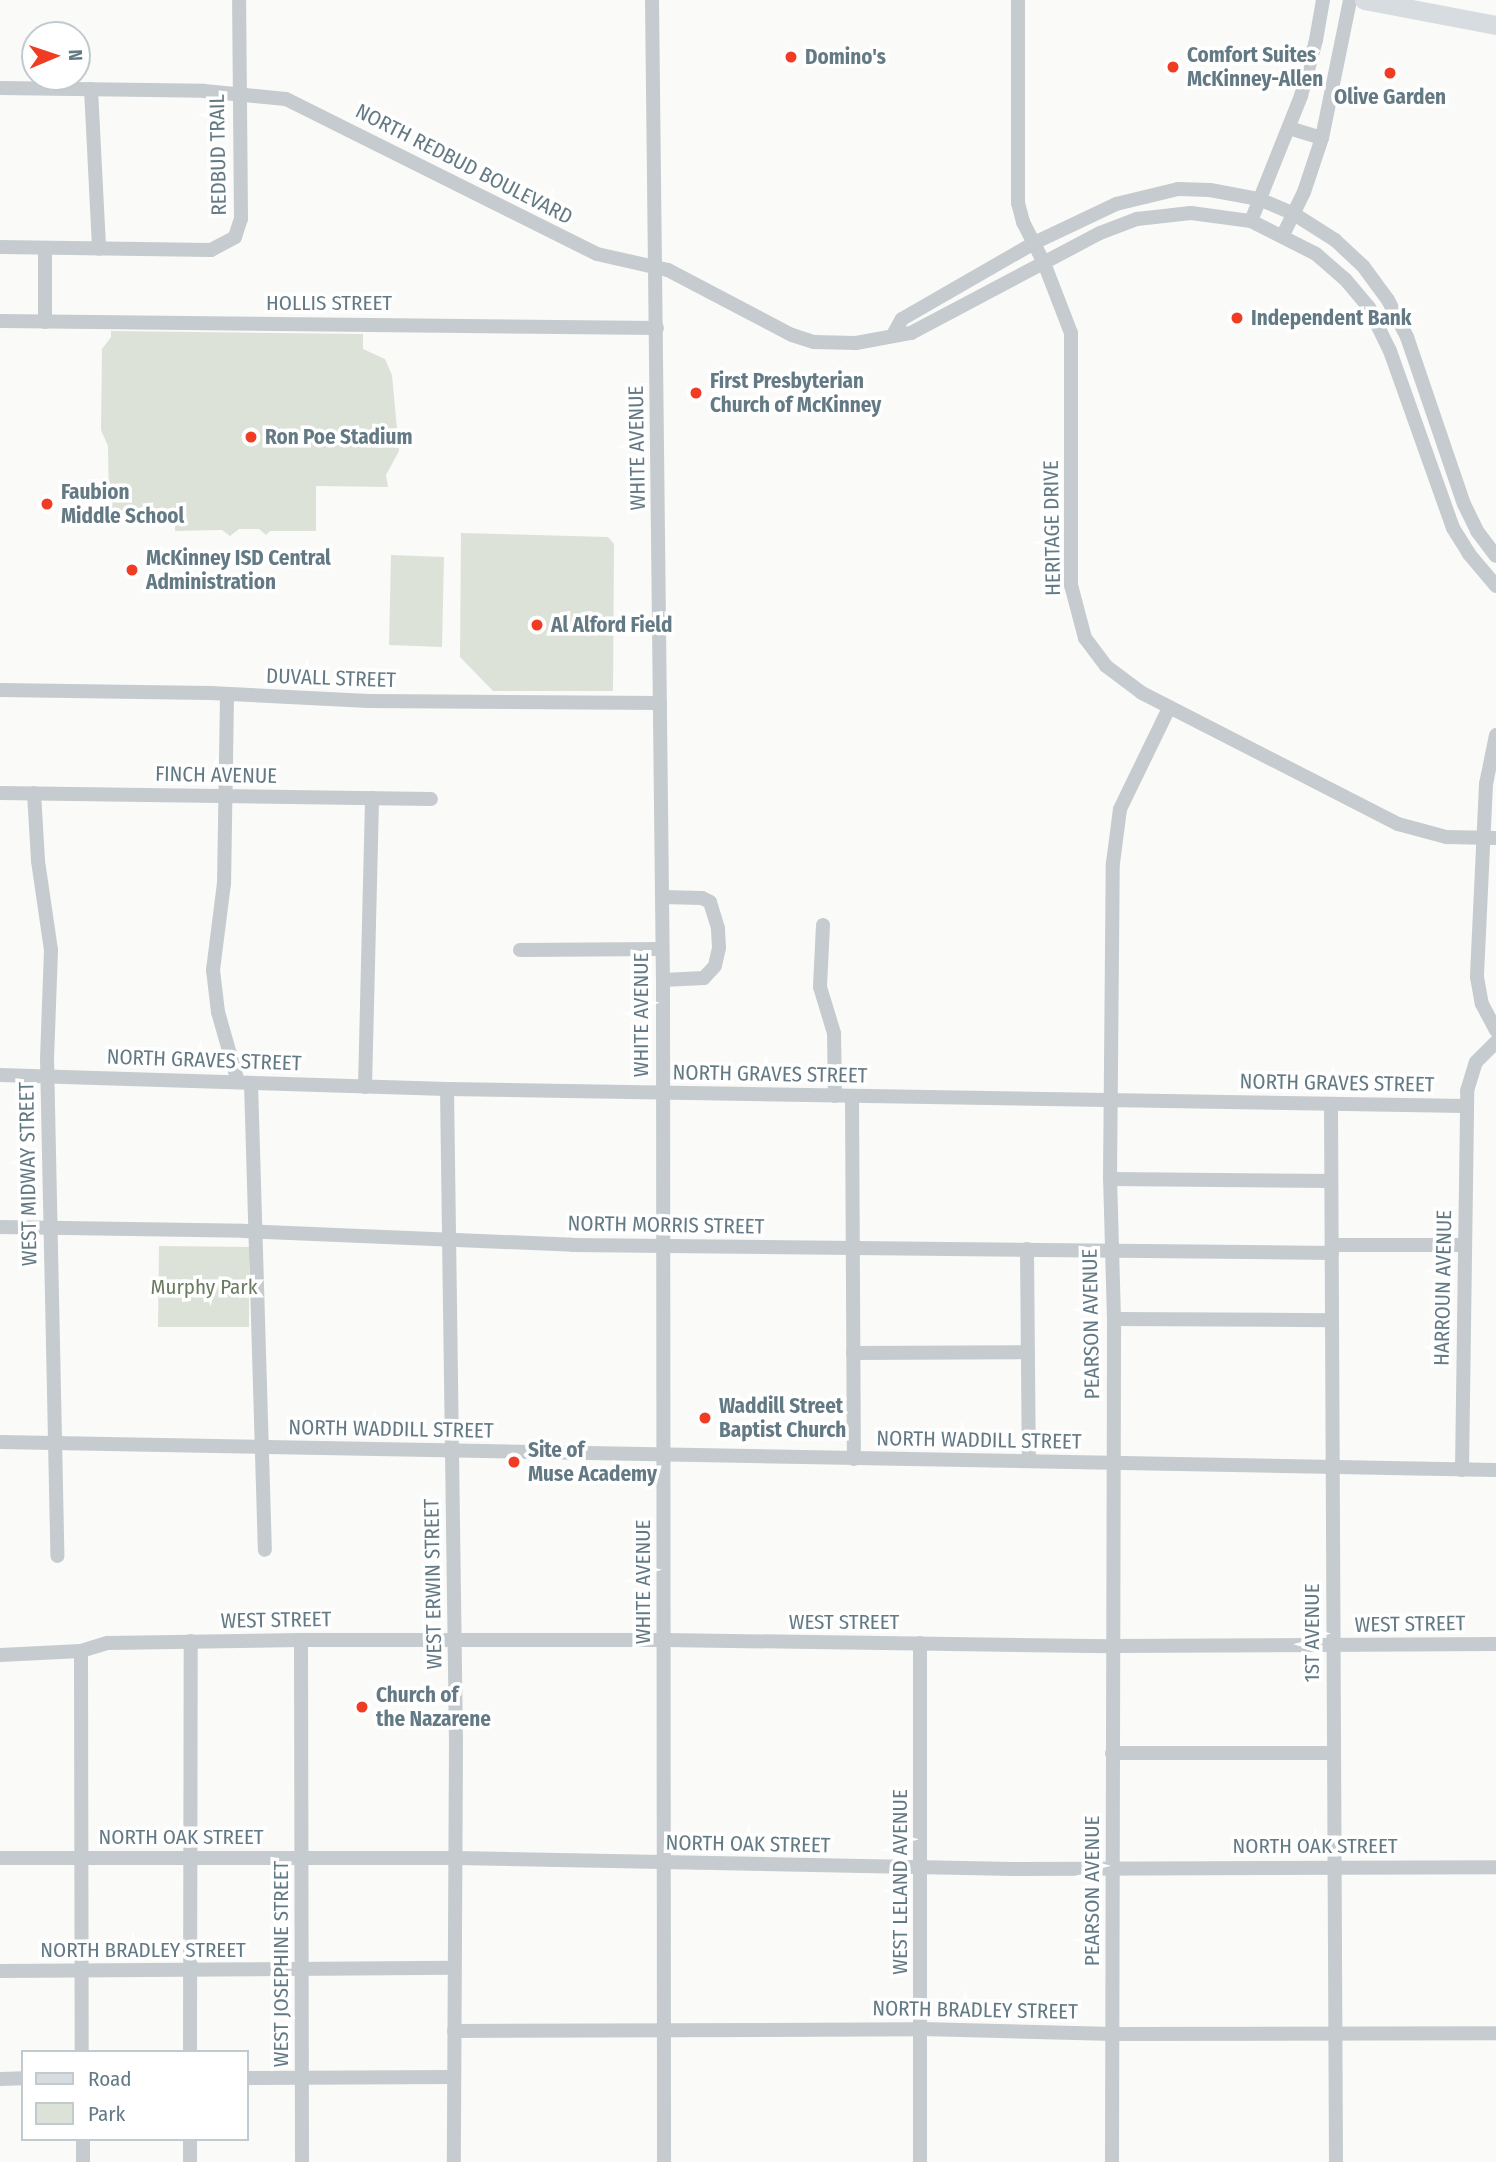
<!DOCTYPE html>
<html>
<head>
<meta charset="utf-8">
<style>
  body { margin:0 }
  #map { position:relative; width:1496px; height:2162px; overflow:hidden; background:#fafaf8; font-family:"Fira Sans Condensed",sans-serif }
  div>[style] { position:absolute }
  .green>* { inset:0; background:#dde2d8 }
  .minor>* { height:14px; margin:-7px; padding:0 7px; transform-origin:7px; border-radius:7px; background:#c5cbce }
  .major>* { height:19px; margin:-9.5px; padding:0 9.5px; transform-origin:9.5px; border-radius:9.5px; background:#d6dcdf }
  .dots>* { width:19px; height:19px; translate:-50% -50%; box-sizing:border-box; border:4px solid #fff; border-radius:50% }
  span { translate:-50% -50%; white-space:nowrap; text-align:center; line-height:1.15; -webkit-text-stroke:7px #fff; paint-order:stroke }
  .poi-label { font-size:21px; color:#637a85; font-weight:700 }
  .left { translate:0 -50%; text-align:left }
  .street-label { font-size:21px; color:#637a85 }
  .park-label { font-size:21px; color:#6a7b62 }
  .legend { position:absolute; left:21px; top:2050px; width:228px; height:91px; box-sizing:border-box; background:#fff; border:2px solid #c1cace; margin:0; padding:9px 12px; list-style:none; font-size:21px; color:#637a85 }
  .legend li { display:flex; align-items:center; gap:14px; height:35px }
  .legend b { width:35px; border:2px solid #c1cace }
  .north { position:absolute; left:21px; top:21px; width:70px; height:70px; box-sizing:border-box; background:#fff; border:2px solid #c1cace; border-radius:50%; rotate:88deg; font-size:19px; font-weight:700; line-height:28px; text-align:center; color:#637a85 }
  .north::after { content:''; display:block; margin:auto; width:24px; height:32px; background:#ef3c23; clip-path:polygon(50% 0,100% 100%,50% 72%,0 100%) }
</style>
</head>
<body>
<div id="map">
  <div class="green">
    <i style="clip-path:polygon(111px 331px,363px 334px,363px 349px,385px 359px,392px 375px,399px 451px,386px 475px,388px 487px,316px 486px,316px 531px,270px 531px,266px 535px,259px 529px,239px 529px,230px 536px,222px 530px,175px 531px,175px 509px,137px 508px,136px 523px,119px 522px,119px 509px,109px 508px,108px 446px,101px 430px,102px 349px,111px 337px)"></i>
    <i style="clip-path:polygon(461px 533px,608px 537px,614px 544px,613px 691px,493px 691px,460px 657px)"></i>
    <i style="clip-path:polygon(391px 555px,444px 557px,442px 647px,389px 645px)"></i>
    <i style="clip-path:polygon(159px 1246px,249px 1247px,249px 1327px,158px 1327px)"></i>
  </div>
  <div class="minor">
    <i style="left:652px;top:0;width:980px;rotate:89.36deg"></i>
    <i style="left:663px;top:980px;width:1182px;rotate:89.95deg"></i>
    <i style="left:1018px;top:0;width:203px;rotate:90deg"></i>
    <i style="left:1018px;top:203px;width:20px;rotate:75deg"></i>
    <i style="left:1023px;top:222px;width:46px;rotate:62.9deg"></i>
    <i style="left:1044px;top:263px;width:75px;rotate:68.9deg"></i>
    <i style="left:1071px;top:333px;width:252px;rotate:90deg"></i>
    <i style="left:1071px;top:585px;width:55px;rotate:75.2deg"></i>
    <i style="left:1085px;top:638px;width:35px;rotate:53deg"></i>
    <i style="left:1106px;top:666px;width:45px;rotate:36.9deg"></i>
    <i style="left:1142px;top:693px;width:288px;rotate:27.1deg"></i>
    <i style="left:1398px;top:824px;width:50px;rotate:15.2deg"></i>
    <i style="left:1446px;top:837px;width:50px;rotate:1.1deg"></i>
    <i style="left:0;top:88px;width:204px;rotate:0.8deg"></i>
    <i style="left:204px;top:91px;width:82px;rotate:5.6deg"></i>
    <i style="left:286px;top:99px;width:347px;rotate:26.5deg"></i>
    <i style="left:597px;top:254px;width:73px;rotate:12.7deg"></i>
    <i style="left:668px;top:270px;width:140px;rotate:27.7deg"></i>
    <i style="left:792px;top:335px;width:23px;rotate:18deg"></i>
    <i style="left:814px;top:342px;width:42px;rotate:1.4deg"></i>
    <i style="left:856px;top:343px;width:56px;rotate:-10.3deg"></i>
    <i style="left:911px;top:333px;width:214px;rotate:-27.9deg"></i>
    <i style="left:1100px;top:233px;width:40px;rotate:-21deg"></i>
    <i style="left:1137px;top:219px;width:54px;rotate:-6.3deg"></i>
    <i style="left:1191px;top:213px;width:61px;rotate:7.6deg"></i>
    <i style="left:1251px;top:221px;width:73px;rotate:26.9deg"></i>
    <i style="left:1316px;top:254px;width:38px;rotate:41deg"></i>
    <i style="left:1345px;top:279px;width:38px;rotate:50deg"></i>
    <i style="left:1369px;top:308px;width:48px;rotate:64deg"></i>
    <i style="left:1390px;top:351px;width:188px;rotate:70.4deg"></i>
    <i style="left:1453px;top:528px;width:31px;rotate:58deg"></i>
    <i style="left:1469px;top:554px;width:42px;rotate:49.8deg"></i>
    <i style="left:91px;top:89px;width:160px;rotate:87.1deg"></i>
    <i style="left:1289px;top:128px;width:34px;rotate:17deg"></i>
    <i style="left:1251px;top:221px;width:135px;rotate:-68.2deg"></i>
    <i style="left:1301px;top:96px;width:58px;rotate:-75deg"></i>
    <i style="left:1316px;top:40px;width:41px;rotate:-80.1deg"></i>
    <i style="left:1283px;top:235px;width:48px;rotate:-64deg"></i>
    <i style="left:1304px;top:192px;width:57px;rotate:-71.6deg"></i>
    <i style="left:1322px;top:138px;width:141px;rotate:-78.5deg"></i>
    <i style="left:0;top:247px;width:211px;rotate:0.8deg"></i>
    <i style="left:211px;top:250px;width:27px;rotate:-28deg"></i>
    <i style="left:235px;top:237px;width:19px;rotate:-72deg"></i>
    <i style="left:241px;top:219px;width:219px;rotate:-90.5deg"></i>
    <i style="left:45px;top:248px;width:74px;rotate:90deg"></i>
    <i style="left:0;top:321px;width:657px;rotate:0.61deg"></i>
    <i style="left:893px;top:335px;width:18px;rotate:-61deg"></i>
    <i style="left:902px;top:319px;width:152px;rotate:-29.9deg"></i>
    <i style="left:1034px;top:243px;width:91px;rotate:-25.4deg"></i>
    <i style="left:1116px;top:204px;width:64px;rotate:-13.6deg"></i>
    <i style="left:1178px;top:189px;width:32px;rotate:2deg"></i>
    <i style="left:1210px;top:190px;width:50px;rotate:10.4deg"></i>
    <i style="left:1259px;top:199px;width:38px;rotate:23deg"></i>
    <i style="left:1294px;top:214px;width:49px;rotate:32.4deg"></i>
    <i style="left:1335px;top:240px;width:38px;rotate:43deg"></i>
    <i style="left:1363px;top:266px;width:42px;rotate:53.7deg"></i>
    <i style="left:1388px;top:300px;width:42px;rotate:62.8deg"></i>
    <i style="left:1407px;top:337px;width:176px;rotate:71.2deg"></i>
    <i style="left:1464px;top:504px;width:30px;rotate:64deg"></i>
    <i style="left:1477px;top:531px;width:31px;rotate:53deg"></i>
    <i style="left:0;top:690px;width:210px;rotate:0.8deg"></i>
    <i style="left:210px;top:693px;width:159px;rotate:2.9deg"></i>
    <i style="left:369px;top:701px;width:291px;rotate:0.4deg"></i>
    <i style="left:227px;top:696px;width:187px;rotate:90.9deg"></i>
    <i style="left:224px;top:883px;width:88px;rotate:97.2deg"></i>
    <i style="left:213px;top:970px;width:42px;rotate:83.2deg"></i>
    <i style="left:218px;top:1012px;width:73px;rotate:74.1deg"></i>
    <i style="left:1496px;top:735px;width:50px;rotate:101.5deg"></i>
    <i style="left:1486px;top:784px;width:193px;rotate:92.7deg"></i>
    <i style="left:1477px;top:977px;width:27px;rotate:80deg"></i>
    <i style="left:1482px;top:1004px;width:30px;rotate:62deg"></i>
    <i style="left:0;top:793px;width:431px;rotate:0.8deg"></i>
    <i style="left:34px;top:793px;width:68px;rotate:86.6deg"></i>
    <i style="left:38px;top:861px;width:90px;rotate:81.7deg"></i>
    <i style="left:51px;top:950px;width:108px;rotate:92.1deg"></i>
    <i style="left:47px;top:1058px;width:498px;rotate:88.8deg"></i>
    <i style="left:662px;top:897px;width:40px;rotate:1.4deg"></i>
    <i style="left:702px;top:898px;width:9px;rotate:27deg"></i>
    <i style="left:710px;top:902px;width:28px;rotate:73deg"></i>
    <i style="left:718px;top:929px;width:19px;rotate:87deg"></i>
    <i style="left:719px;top:948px;width:18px;rotate:103deg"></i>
    <i style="left:715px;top:966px;width:16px;rotate:133deg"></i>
    <i style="left:704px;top:978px;width:41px;rotate:177.2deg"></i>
    <i style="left:823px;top:925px;width:62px;rotate:92.8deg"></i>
    <i style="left:820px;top:987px;width:48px;rotate:73.1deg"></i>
    <i style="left:834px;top:1033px;width:63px;rotate:89.1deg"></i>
    <i style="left:520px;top:950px;width:142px;rotate:-0.4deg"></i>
    <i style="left:0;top:1075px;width:447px;rotate:1.8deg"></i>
    <i style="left:447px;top:1089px;width:1018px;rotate:0.96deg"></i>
    <i style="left:251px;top:1083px;width:467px;rotate:88.3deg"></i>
    <i style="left:365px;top:1087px;width:289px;rotate:-88.6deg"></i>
    <i style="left:447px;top:1089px;width:654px;rotate:89.21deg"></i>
    <i style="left:456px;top:1743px;width:419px;rotate:90.3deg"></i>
    <i style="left:852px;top:1096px;width:363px;rotate:89.7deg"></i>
    <i style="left:1331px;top:1104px;width:1058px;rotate:89.73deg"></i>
    <i style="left:1110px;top:1179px;width:221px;rotate:0.5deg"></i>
    <i style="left:0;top:1227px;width:244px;rotate:0.9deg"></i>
    <i style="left:244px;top:1231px;width:329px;rotate:2.4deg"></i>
    <i style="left:573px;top:1245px;width:759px;rotate:0.6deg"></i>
    <i style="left:1332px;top:1245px;width:133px"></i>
    <i style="left:1027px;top:1249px;width:212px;rotate:89.5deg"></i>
    <i style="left:1114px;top:1319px;width:218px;rotate:0.3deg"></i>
    <i style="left:853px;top:1353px;width:175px;rotate:-0.3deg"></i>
    <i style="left:0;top:1442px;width:1496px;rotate:1.07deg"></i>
    <i style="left:1462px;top:1470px;width:379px;rotate:-89.2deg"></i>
    <i style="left:1467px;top:1091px;width:30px;rotate:-73deg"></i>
    <i style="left:1476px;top:1062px;width:28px;rotate:-45deg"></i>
    <i style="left:301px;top:1640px;width:522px;rotate:89.89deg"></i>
    <i style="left:920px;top:1643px;width:519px;rotate:90deg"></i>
    <i style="left:81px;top:1651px;width:401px;rotate:89.9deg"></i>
    <i style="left:0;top:1655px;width:81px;rotate:-2.8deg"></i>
    <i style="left:81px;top:1651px;width:28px;rotate:-17deg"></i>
    <i style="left:108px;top:1643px;width:193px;rotate:-0.9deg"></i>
    <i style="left:301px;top:1640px;width:363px"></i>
    <i style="left:664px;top:1640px;width:447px;rotate:0.8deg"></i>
    <i style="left:1111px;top:1646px;width:385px;rotate:-0.3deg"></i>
    <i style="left:1112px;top:1753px;width:221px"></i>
    <i style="left:0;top:1858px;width:455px"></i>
    <i style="left:455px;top:1858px;width:560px;rotate:1.13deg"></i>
    <i style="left:1015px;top:1869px;width:481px;rotate:-0.2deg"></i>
    <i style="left:0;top:1971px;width:454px;rotate:-0.4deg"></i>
    <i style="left:454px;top:2031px;width:468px;rotate:-0.2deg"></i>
    <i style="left:922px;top:2029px;width:192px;rotate:1.5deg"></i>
    <i style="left:1114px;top:2034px;width:382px;rotate:-0.1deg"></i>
    <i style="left:190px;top:2052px;width:411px;rotate:-89.9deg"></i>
    <i style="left:247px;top:2078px;width:207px;rotate:-0.3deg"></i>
    <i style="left:0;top:2079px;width:23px;rotate:-2deg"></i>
    <i style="left:83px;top:2139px;width:23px;rotate:90deg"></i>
    <i style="left:190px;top:2162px;width:23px;rotate:-90deg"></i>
    <i style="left:1112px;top:2162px;width:843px;rotate:-89.86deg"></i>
    <i style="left:1114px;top:1319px;width:140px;rotate:-91.6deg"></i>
    <i style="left:1110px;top:1179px;width:316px;rotate:-89.5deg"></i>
    <i style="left:1113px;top:863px;width:54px;rotate:-82.6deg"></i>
    <i style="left:1120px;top:809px;width:112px;rotate:-64.1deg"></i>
  </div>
  <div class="major">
    <i style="left:1364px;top:0;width:134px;rotate:10.7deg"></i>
  </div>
  <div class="dots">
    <i style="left:791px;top:57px;background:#ef3c23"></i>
    <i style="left:1173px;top:67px;background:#ef3c23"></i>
    <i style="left:1390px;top:73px;background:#ef3c23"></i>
    <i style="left:1237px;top:318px;background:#ef3c23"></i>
    <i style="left:696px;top:393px;background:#ef3c23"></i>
    <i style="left:251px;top:437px;background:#ef3c23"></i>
    <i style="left:47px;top:504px;background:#ef3c23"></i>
    <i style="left:132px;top:570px;background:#ef3c23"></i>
    <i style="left:537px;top:625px;background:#ef3c23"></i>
    <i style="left:705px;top:1418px;background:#ef3c23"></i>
    <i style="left:514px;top:1462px;background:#ef3c23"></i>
    <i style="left:362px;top:1707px;background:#ef3c23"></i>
  </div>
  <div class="poi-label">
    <span class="left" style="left:1187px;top:67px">Comfort Suites<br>McKinney-Allen</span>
    <span class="left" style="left:805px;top:57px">Domino's</span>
    <span style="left:1390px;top:97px">Olive Garden</span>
    <span class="left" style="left:1251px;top:318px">Independent Bank</span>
    <span class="left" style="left:710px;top:393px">First Presbyterian<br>Church of McKinney</span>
    <span class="left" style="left:265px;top:437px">Ron Poe Stadium</span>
    <span class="left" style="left:61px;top:504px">Faubion<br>Middle School</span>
    <span class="left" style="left:146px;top:570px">McKinney ISD Central<br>Administration</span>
    <span class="left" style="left:551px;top:625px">Al Alford Field</span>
    <span class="left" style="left:719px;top:1418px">Waddill Street<br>Baptist Church</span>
    <span class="left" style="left:528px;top:1462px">Site of<br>Muse Academy</span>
    <span class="left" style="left:376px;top:1707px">Church of<br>the Nazarene</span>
  </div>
  <div class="street-label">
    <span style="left:218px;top:155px;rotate:-91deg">REDBUD TRAIL</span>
    <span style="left:464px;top:164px;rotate:27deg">NORTH REDBUD BOULEVARD</span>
    <span style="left:329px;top:303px">HOLLIS STREET</span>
    <span style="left:637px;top:448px;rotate:-91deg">WHITE AVENUE</span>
    <span style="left:1052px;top:528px;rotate:-91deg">HERITAGE DRIVE</span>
    <span style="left:331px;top:678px;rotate:2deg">DUVALL STREET</span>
    <span style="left:216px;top:775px;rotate:1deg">FINCH AVENUE</span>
    <span style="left:641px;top:1015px;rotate:-90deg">WHITE AVENUE</span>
    <span style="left:204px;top:1060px;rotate:2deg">NORTH GRAVES STREET</span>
    <span style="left:770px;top:1074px;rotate:1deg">NORTH GRAVES STREET</span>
    <span style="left:1337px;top:1083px;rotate:1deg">NORTH GRAVES STREET</span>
    <span style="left:28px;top:1174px;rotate:-91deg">WEST MIDWAY STREET</span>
    <span style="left:666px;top:1225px;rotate:1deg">NORTH MORRIS STREET</span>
    <span style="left:1443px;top:1288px;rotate:-89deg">HARROUN AVENUE</span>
    <span style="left:1091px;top:1324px;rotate:-91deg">PEARSON AVENUE</span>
    <span style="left:391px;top:1429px;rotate:1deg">NORTH WADDILL STREET</span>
    <span style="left:979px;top:1440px;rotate:1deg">NORTH WADDILL STREET</span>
    <span style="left:643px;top:1582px;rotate:-90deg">WHITE AVENUE</span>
    <span style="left:433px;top:1584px;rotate:-91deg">WEST ERWIN STREET</span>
    <span style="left:276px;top:1620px;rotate:-1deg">WEST STREET</span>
    <span style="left:844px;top:1622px">WEST STREET</span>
    <span style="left:1410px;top:1624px;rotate:-1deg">WEST STREET</span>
    <span style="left:1312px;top:1633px;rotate:-90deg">1ST AVENUE</span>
    <span style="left:181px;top:1837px">NORTH OAK STREET</span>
    <span style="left:748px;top:1844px;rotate:1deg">NORTH OAK STREET</span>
    <span style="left:1315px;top:1846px">NORTH OAK STREET</span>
    <span style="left:900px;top:1882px;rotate:-90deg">WEST LELAND AVENUE</span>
    <span style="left:1092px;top:1891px;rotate:-90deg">PEARSON AVENUE</span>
    <span style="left:143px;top:1950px">NORTH BRADLEY STREET</span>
    <span style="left:281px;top:1964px;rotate:-90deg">WEST JOSEPHINE STREET</span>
    <span style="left:975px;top:2010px;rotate:1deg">NORTH BRADLEY STREET</span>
  </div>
  <div class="park-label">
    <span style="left:204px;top:1287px">Murphy Park</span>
  </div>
  <ul class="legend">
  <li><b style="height:9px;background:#d6dcdf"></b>Road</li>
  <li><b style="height:19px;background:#dde2d8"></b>Park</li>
  </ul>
  <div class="north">N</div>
</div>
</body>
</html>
